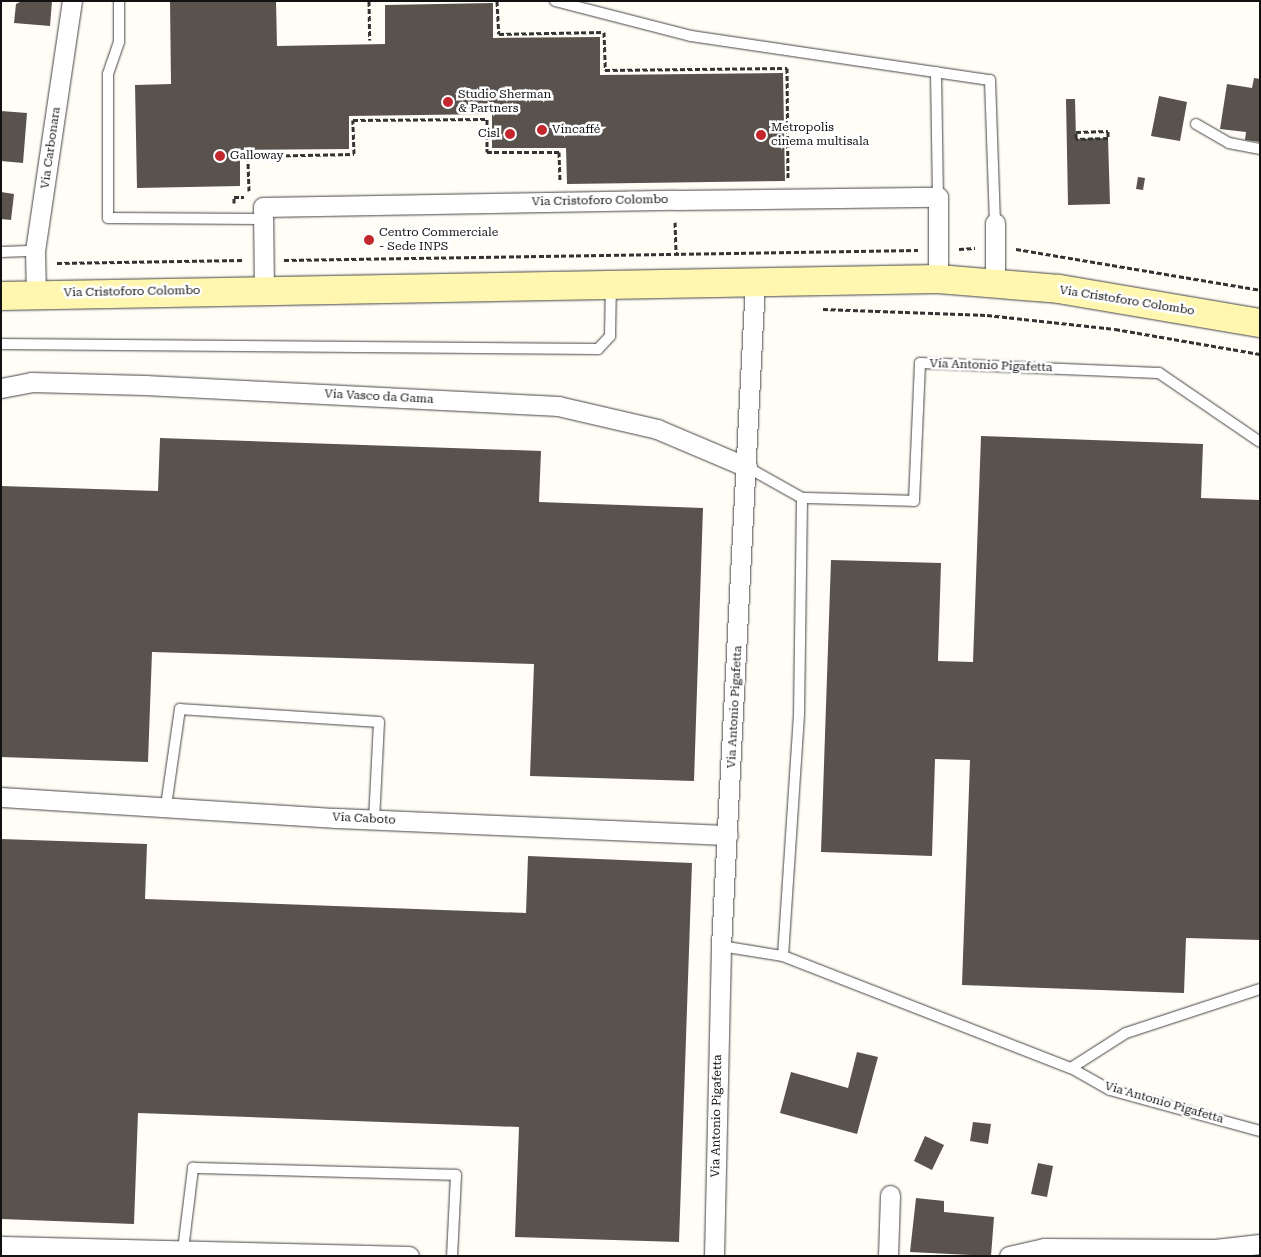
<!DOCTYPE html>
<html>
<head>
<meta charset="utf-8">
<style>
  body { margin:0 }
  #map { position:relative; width:1261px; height:1257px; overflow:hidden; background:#fffdf5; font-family:"Roboto Serif",serif }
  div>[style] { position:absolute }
  .building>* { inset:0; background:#5a524d }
  .path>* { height:3px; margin-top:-1.5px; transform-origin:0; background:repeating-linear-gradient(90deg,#333 0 5px,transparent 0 7.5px) }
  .roads { filter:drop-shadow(0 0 1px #444) drop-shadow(0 0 1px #444) }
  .lane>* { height:10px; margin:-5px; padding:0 5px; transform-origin:5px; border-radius:5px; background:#fff }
  .street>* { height:19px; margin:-9.5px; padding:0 9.5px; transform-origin:9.5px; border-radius:9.5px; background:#fff }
  .secondary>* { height:28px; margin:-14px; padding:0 14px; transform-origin:14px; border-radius:14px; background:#fff6b0 }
  .dots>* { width:14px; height:14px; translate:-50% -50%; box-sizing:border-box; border:2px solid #fff; border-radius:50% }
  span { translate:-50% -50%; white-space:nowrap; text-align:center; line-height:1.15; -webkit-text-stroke:5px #fff; paint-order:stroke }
  .poi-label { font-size:12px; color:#111 }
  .left { translate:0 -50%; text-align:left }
  .right { translate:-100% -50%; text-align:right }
  .street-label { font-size:12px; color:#111 }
  .frame { position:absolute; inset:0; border:2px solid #111; pointer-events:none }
</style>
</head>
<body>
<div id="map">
  <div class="building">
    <i style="clip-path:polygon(22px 1px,52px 1px,50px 26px,14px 23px,16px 4px)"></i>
    <i style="clip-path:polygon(170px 1px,276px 1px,277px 46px,385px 44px,385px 5px,493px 3px,493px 38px,600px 37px,600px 75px,783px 73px,785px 181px,567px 184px,566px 148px,492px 148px,492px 114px,349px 116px,349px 149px,240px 150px,240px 186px,137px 188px,135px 85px,171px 84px)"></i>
    <i style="clip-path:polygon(1254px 78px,1260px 79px,1260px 142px,1245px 140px,1246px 132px,1220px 129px,1227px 84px,1252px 88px)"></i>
    <i style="clip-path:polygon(1159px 96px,1187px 102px,1180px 141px,1151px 136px)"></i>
    <i style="clip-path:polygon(1066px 99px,1075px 99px,1076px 139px,1108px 138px,1110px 204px,1068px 205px)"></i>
    <i style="clip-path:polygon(1px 111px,27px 113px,23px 163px,1px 161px)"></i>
    <i style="clip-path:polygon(1138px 177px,1145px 178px,1143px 190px,1136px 189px)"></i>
    <i style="clip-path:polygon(1px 192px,14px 194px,11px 220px,1px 219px)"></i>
    <i style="clip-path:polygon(981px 436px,1203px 444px,1201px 498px,1260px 500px,1260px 940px,1186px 938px,1184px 993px,962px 985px,970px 760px,935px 759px,932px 856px,821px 852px,831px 560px,941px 563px,938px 661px,973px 662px)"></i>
    <i style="clip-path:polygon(160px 438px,541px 451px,539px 502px,703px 508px,694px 781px,530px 776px,534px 664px,152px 652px,148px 762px,1px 757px,1px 486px,158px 491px)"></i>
    <i style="clip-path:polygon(1px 839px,147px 844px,145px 899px,526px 913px,528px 856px,692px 863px,679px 1242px,515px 1237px,519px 1127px,138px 1113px,134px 1224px,1px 1219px)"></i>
    <i style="clip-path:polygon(857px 1052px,878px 1057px,857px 1134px,780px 1113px,791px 1072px,848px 1088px)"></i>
    <i style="clip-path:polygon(973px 1122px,991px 1124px,988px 1144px,970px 1141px)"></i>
    <i style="clip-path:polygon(925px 1136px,944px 1145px,932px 1170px,914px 1161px)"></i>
    <i style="clip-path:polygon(1038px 1163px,1053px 1166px,1047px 1197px,1031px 1194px)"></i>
    <i style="clip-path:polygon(916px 1198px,944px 1201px,944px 1212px,994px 1217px,991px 1256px,910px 1252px)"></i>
  </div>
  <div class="path">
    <i style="left:369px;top:1px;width:39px;rotate:89deg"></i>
    <i style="left:497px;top:1px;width:33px;rotate:87deg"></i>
    <i style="left:499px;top:34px;width:105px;rotate:-1.1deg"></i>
    <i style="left:604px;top:32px;width:38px;rotate:88deg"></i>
    <i style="left:605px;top:70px;width:182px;rotate:-0.6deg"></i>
    <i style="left:787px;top:68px;width:110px;rotate:89.5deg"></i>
    <i style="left:1108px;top:131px;width:7px;rotate:90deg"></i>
    <i style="left:1108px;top:138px;width:32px;rotate:178deg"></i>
    <i style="left:1076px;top:139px;width:7px;rotate:-90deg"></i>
    <i style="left:1076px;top:132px;width:32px;rotate:-2deg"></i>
    <i style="left:249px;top:191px;width:35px;rotate:-92deg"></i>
    <i style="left:248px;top:156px;width:106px;rotate:-1.1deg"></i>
    <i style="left:354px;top:154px;width:34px;rotate:-92deg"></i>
    <i style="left:353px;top:120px;width:134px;rotate:-0.4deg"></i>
    <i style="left:487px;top:119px;width:33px;rotate:90deg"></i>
    <i style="left:487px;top:152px;width:72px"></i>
    <i style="left:559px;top:152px;width:29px;rotate:88deg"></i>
    <i style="left:234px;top:203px;width:6px;rotate:-90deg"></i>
    <i style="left:234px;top:197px;width:10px"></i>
    <i style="left:675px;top:222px;width:31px;rotate:88deg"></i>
    <i style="left:959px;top:249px;width:16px;rotate:-4deg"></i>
    <i style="left:1016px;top:249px;width:247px;rotate:9.5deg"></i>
    <i style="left:284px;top:260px;width:634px;rotate:-0.9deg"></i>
    <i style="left:57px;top:263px;width:186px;rotate:-0.9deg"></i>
    <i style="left:823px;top:309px;width:164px;rotate:2.1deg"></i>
    <i style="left:987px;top:315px;width:129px;rotate:6.2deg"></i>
    <i style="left:1115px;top:329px;width:147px;rotate:9.8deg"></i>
  </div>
  <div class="roads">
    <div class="lane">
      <i style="left:119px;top:1px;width:41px;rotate:90deg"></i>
      <i style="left:119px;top:42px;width:34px;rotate:109deg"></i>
      <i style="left:108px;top:74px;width:144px;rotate:90deg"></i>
      <i style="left:108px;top:218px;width:155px;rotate:0.4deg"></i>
      <i style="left:555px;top:1px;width:140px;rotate:14.4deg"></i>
      <i style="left:691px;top:36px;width:302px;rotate:8.4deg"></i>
      <i style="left:990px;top:80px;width:143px;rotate:88deg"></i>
      <i style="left:936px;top:72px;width:125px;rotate:89.1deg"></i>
      <i style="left:1196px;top:124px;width:38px;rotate:30deg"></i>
      <i style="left:1229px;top:143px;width:32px;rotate:11deg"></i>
      <i style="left:1px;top:252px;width:34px;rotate:-2deg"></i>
      <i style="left:1px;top:344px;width:597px;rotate:0.48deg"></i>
      <i style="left:598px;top:349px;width:18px;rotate:-47deg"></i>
      <i style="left:610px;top:336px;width:51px;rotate:-88.9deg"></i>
      <i style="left:747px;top:467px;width:63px;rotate:29.4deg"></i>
      <i style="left:166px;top:806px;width:98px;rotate:-81.8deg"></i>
      <i style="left:180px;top:709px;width:199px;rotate:3.7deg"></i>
      <i style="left:379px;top:722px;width:98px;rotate:92.9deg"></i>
      <i style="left:721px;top:946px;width:63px;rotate:9.2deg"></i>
      <i style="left:783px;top:956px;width:309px;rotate:21.3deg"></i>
      <i style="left:1071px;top:1068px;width:45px;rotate:29.4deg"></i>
      <i style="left:1110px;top:1090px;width:156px;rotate:15.3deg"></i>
      <i style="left:783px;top:956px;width:243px;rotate:-86.2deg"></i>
      <i style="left:799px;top:714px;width:216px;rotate:-89.2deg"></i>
      <i style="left:802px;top:498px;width:112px;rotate:1.5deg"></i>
      <i style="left:914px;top:501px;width:138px;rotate:-87.5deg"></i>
      <i style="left:920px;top:363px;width:239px;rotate:2.4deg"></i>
      <i style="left:1159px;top:373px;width:122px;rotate:34.3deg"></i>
      <i style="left:1071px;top:1068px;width:65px;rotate:-32.5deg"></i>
      <i style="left:1126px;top:1033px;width:141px;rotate:-18.2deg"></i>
      <i style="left:183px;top:1250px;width:83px;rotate:-83deg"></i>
      <i style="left:193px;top:1168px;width:263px;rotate:1.5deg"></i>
      <i style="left:456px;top:1175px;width:81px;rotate:92.8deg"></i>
    </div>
    <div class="street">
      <i style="left:995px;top:281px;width:58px;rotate:-90deg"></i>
      <i style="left:264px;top:290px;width:83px;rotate:-90.7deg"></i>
      <i style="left:263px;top:207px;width:412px;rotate:-1deg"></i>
      <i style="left:675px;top:200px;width:263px;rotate:-0.7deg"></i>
      <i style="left:938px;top:197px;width:82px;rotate:90deg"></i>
      <i style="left:36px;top:294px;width:43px;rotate:-91.3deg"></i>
      <i style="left:35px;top:251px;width:253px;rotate:-81.6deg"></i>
      <i style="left:1px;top:388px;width:31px;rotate:-11deg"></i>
      <i style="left:31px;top:382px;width:114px;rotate:1.5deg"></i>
      <i style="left:145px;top:385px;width:414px;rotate:2.9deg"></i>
      <i style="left:558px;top:406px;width:102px;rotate:13.1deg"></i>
      <i style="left:657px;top:429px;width:98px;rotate:22.9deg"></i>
      <i style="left:1px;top:797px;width:335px;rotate:3.6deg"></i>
      <i style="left:335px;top:818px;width:393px;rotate:2.5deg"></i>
      <i style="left:1px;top:1246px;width:408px;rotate:1.4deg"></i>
      <i style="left:714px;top:1256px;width:310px;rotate:-88.7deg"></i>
      <i style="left:721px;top:946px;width:666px;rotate:-87.07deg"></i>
      <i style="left:888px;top:1256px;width:61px;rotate:-88.1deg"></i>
      <i style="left:1009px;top:1256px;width:36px;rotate:-13deg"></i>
      <i style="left:1044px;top:1248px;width:171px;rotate:0.3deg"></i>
      <i style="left:1215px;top:1249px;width:45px;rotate:-6.3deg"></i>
    </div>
    <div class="secondary">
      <i style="left:1px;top:296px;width:937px;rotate:-1.04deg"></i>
      <i style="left:938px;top:279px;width:121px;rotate:4.7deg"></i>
      <i style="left:1059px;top:289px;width:204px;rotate:9.6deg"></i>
    </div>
  </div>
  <div class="dots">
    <i style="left:448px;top:102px;background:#c4262e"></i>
    <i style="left:542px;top:130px;background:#c4262e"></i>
    <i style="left:510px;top:134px;background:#c4262e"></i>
    <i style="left:761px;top:135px;background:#c4262e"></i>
    <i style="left:220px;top:156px;background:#c4262e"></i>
    <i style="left:369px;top:240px;background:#c4262e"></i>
  </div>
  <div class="poi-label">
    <span class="left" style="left:458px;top:102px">Studio Sherman<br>&amp; Partners</span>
    <span class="left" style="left:771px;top:135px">Metropolis<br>cinema multisala</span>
    <span class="left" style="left:552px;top:130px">Vincaffé</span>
    <span class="right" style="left:500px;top:134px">Cisl</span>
    <span class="left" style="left:230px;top:156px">Galloway</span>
    <span class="left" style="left:379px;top:240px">Centro Commerciale<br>- Sede INPS</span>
  </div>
  <div class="street-label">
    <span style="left:51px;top:148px;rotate:-82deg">Via Carbonara</span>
    <span style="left:600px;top:201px;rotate:-1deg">Via Cristoforo Colombo</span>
    <span style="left:132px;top:292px;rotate:-1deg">Via Cristoforo Colombo</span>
    <span style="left:1127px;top:301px;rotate:9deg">Via Cristoforo Colombo</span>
    <span style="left:991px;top:366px;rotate:2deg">Via Antonio Pigafetta</span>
    <span style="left:379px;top:397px;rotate:3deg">Via Vasco da Gama</span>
    <span style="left:735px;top:707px;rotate:-87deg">Via Antonio Pigafetta</span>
    <span style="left:364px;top:819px;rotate:3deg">Via Caboto</span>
    <span style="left:1164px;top:1103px;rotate:16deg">Via Antonio Pigafetta</span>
    <span style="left:717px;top:1116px;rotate:-89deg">Via Antonio Pigafetta</span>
  </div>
  <div class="frame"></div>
</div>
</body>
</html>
